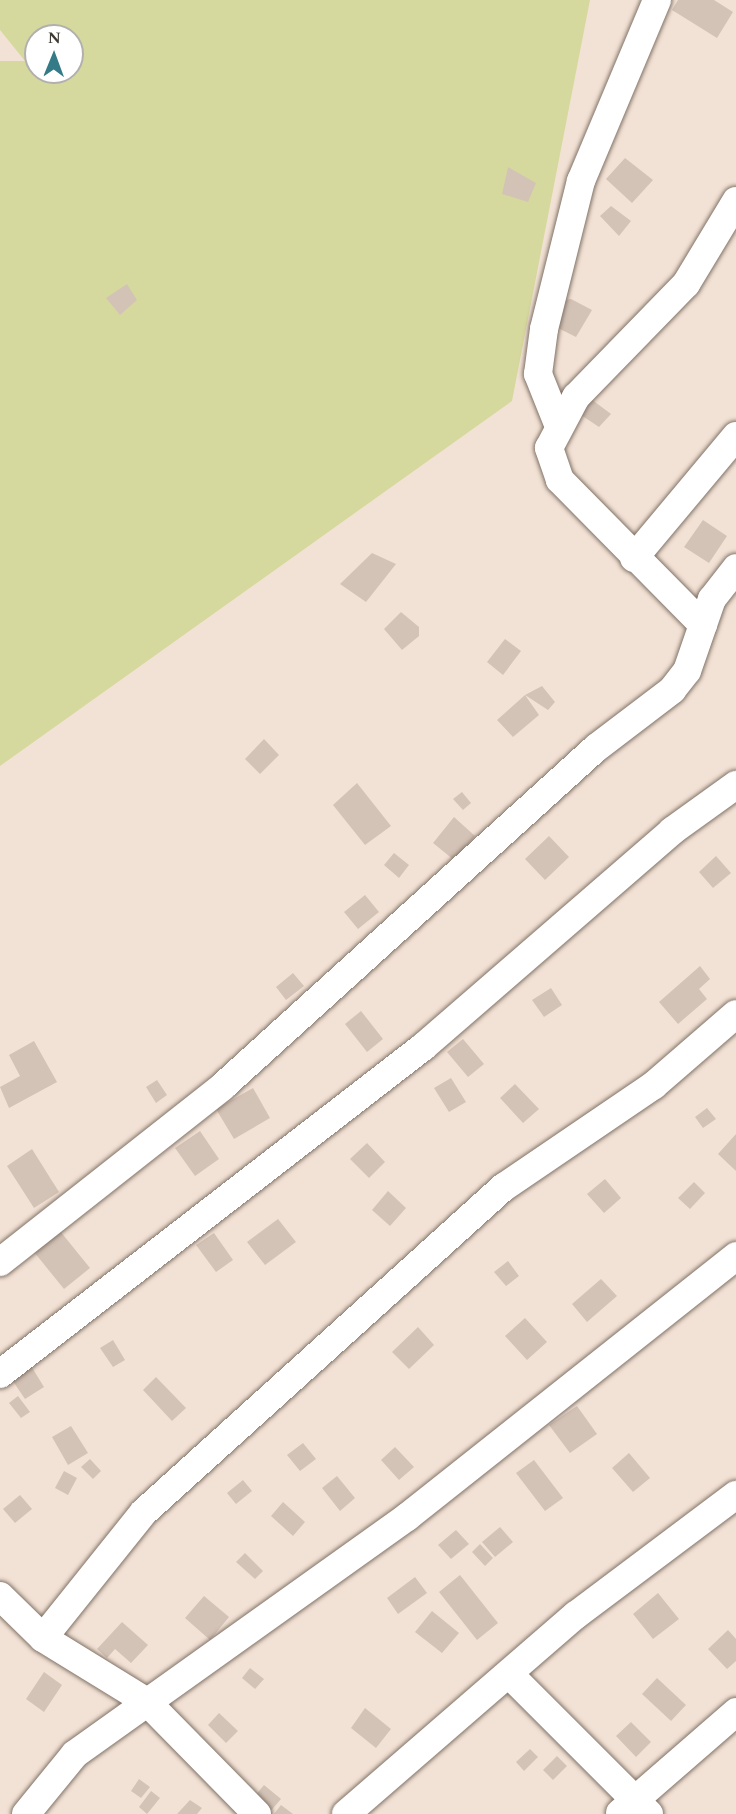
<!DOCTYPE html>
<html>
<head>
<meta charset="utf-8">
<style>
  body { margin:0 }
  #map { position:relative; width:736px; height:1814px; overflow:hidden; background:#f2e2d5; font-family:Spectral,serif }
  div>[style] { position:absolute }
  .green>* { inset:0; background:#d6d99d }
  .building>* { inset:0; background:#d3c3b6 }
  .roads { filter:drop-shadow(0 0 2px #817267) drop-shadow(0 0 2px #817267) }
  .street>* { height:28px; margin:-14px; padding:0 14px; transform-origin:14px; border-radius:14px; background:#fff }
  span { translate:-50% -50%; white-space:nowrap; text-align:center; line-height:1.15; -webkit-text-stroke:5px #fff; paint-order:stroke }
  .north { position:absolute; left:24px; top:24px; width:60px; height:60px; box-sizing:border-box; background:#fff; border:2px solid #b2b0ae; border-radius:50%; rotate:1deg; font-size:16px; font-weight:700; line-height:24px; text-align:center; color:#3f3934 }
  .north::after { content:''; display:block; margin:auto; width:21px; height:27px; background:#357b87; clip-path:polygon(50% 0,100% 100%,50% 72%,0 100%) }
</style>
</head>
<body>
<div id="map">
  <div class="green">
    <i style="clip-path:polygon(evenodd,0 0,590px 0,512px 401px,0 766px,0 61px,25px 61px,0 30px,0 0,36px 36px,72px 36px,72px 72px,36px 72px,36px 36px)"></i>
  </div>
  <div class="building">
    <i style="clip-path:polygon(678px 0,714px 0,733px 12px,717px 38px,672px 10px)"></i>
    <i style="clip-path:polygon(625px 158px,653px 180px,632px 203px,606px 179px)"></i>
    <i style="clip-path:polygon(508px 167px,536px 183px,528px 202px,502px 194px)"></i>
    <i style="clip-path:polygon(611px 206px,631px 221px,619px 236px,600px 216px)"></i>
    <i style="clip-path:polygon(127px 284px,137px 300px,120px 315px,106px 298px)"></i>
    <i style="clip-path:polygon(571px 299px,592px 310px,576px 337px,556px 327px,564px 300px)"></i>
    <i style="clip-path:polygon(591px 399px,611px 414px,599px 427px,578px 413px)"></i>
    <i style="clip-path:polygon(703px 520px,727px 536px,709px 563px,684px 547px)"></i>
    <i style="clip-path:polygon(372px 553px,396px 564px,366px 602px,340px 584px)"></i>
    <i style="clip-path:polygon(401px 612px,419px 627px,419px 636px,402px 650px,384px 629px)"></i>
    <i style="clip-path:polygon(505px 639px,521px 651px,503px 675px,487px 662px)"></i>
    <i style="clip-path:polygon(542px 686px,555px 702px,548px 710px,525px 695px,539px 715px,513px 737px,497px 720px,525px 695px)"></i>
    <i style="clip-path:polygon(264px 739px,279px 755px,260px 774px,245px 759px)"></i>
    <i style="clip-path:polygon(357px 783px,391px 826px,365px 845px,333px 805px)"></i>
    <i style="clip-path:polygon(462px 792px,471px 803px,463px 810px,453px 799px)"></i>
    <i style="clip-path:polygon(454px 817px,475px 836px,454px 860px,433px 843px)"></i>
    <i style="clip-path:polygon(549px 836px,569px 857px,545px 880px,525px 859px)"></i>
    <i style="clip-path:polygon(394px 853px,409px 865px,399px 878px,384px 865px)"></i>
    <i style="clip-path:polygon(716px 856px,731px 873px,713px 888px,699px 872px)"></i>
    <i style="clip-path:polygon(365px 895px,379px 912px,358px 929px,344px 912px)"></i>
    <i style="clip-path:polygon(700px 966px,710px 979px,699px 989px,707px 999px,678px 1024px,659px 1002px)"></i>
    <i style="clip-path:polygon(293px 973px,304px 986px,286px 1000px,276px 987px)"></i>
    <i style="clip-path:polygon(551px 988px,562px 1005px,544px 1017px,532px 1000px)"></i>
    <i style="clip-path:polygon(361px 1011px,383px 1039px,367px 1052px,345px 1024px)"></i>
    <i style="clip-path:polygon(463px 1039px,484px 1064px,468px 1077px,447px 1052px)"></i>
    <i style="clip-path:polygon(34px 1041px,57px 1082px,9px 1108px,0 1087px,20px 1076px,9px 1055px)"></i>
    <i style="clip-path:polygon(451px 1078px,466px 1102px,449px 1112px,434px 1088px)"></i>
    <i style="clip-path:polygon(157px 1080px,167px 1095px,156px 1103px,146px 1087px)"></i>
    <i style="clip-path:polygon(515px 1084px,539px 1109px,523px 1123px,500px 1098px)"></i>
    <i style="clip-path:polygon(253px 1088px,270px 1118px,234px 1139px,216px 1109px)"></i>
    <i style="clip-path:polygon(707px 1108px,716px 1119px,703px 1128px,695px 1117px)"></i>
    <i style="clip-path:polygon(200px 1131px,219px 1159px,195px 1176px,175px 1148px)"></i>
    <i style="clip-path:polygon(736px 1134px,736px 1171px,718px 1154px)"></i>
    <i style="clip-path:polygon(367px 1143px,385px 1162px,369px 1178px,350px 1159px)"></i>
    <i style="clip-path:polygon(32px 1149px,59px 1192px,34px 1208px,7px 1166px)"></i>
    <i style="clip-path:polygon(605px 1179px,621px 1198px,604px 1213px,587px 1194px)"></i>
    <i style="clip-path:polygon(694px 1182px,705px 1193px,690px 1209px,678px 1198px)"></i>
    <i style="clip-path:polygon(388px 1191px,406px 1208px,390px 1226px,372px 1210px)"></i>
    <i style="clip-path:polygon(278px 1219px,296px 1242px,265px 1265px,247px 1242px)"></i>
    <i style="clip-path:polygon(60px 1231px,90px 1268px,64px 1289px,34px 1252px)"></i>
    <i style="clip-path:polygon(214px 1233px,233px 1260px,216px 1272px,196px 1245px)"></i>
    <i style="clip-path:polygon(508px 1261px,519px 1276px,506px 1286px,494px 1272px)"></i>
    <i style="clip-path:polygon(601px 1279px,617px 1296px,587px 1322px,572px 1304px)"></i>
    <i style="clip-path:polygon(525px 1318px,547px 1342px,527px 1360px,505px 1336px)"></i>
    <i style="clip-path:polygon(418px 1327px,434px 1345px,409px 1369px,392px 1352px)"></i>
    <i style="clip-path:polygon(113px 1340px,125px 1360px,113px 1367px,100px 1348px)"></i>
    <i style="clip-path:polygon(28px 1361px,44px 1387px,25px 1399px,8px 1374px)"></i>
    <i style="clip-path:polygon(156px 1377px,186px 1408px,172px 1421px,143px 1390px)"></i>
    <i style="clip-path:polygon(18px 1396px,30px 1412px,21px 1418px,9px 1403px)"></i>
    <i style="clip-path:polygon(577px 1406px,597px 1434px,570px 1453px,549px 1425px)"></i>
    <i style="clip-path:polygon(71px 1426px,88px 1453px,68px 1465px,52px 1437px)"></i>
    <i style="clip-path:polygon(303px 1443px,316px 1459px,300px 1471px,287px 1455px)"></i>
    <i style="clip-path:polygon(395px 1447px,414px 1467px,399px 1480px,381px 1460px)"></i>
    <i style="clip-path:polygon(629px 1453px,650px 1478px,633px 1492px,612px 1468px)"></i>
    <i style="clip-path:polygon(90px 1459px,101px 1471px,93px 1479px,81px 1467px)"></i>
    <i style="clip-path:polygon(534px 1460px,563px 1498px,545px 1511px,516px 1473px)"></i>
    <i style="clip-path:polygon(64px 1471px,77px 1478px,68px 1495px,55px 1488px)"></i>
    <i style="clip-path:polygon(337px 1476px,355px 1498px,340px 1511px,322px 1488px)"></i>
    <i style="clip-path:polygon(243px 1480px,252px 1491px,236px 1504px,227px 1493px)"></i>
    <i style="clip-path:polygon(20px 1495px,32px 1509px,15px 1523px,3px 1509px)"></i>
    <i style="clip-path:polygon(283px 1502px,305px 1522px,293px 1536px,271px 1516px)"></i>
    <i style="clip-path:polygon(500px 1527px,513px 1542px,495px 1557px,482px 1542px)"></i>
    <i style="clip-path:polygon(456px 1530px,469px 1544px,451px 1559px,438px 1545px)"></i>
    <i style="clip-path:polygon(480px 1544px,493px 1558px,485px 1566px,472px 1552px)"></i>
    <i style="clip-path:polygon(245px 1553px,263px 1571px,255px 1579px,236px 1562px)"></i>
    <i style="clip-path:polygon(460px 1575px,498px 1623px,477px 1640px,439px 1592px)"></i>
    <i style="clip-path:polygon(415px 1577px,427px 1593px,398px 1614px,387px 1598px)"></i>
    <i style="clip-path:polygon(658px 1593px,679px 1619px,653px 1639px,633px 1614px)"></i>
    <i style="clip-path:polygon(204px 1596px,229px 1617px,210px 1640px,185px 1618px)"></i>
    <i style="clip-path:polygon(432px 1611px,459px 1633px,442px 1653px,415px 1632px)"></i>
    <i style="clip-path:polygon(122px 1622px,148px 1645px,131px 1663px,115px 1649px,107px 1658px,97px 1649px)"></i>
    <i style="clip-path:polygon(728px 1630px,736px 1639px,736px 1661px,727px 1669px,708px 1649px)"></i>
    <i style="clip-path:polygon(250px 1668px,264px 1679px,255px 1689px,242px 1678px)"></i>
    <i style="clip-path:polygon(44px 1672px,62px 1685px,44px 1712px,26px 1699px)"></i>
    <i style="clip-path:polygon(657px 1678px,686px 1705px,671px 1721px,642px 1694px)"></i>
    <i style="clip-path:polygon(365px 1708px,391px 1729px,376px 1748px,351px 1728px)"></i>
    <i style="clip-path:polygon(219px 1713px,238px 1731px,226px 1743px,208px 1725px)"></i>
    <i style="clip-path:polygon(631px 1722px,651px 1742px,636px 1757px,616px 1736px)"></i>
    <i style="clip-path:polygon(530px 1749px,538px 1757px,524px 1771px,516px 1762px)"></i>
    <i style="clip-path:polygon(557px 1756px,567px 1766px,553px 1780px,543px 1770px)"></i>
    <i style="clip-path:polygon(139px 1779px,150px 1787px,141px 1798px,131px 1791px)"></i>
    <i style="clip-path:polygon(264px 1785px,281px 1799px,268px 1814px,248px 1804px)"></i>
    <i style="clip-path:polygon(151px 1791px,160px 1798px,147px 1814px,139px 1807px)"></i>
    <i style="clip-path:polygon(190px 1800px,202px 1808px,197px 1814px,177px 1814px)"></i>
    <i style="clip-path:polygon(281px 1805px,293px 1814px,274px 1814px)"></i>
  </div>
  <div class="roads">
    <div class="street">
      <i style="left:558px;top:424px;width:54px;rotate:-111.8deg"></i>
      <i style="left:538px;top:374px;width:45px;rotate:-82.4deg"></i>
      <i style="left:544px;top:329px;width:153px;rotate:-76deg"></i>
      <i style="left:581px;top:181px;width:196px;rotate:-67.2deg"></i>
      <i style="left:634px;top:558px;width:159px;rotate:-50.1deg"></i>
      <i style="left:703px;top:625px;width:204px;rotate:-134.6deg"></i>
      <i style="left:560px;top:480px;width:34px;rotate:-109deg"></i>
      <i style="left:549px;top:448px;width:58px;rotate:-62.1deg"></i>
      <i style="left:576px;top:397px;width:158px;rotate:-45.8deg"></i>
      <i style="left:686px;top:284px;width:97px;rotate:-58.9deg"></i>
      <i style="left:0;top:1262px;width:283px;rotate:-38.2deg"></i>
      <i style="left:222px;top:1087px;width:505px;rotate:-42.19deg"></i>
      <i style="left:596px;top:748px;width:96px;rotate:-37.3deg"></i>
      <i style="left:672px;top:690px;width:24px;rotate:-52deg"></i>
      <i style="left:687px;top:671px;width:76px;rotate:-70.9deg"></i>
      <i style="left:712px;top:599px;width:39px;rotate:-52deg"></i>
      <i style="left:0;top:1374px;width:535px;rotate:-37.71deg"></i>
      <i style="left:423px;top:1047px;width:330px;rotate:-40.9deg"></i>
      <i style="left:672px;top:831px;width:79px;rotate:-35.7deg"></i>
      <i style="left:0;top:1596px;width:60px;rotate:44.3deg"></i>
      <i style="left:43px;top:1638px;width:122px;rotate:31.6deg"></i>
      <i style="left:147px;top:1702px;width:157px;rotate:45.5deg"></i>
      <i style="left:43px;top:1638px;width:161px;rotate:-51.3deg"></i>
      <i style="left:144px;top:1512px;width:485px;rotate:-42.1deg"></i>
      <i style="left:504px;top:1187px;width:181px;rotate:-34.2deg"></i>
      <i style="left:654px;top:1085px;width:108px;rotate:-40.9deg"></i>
      <i style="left:509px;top:1674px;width:198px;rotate:45deg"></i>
      <i style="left:620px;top:1813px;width:154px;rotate:-41deg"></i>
      <i style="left:26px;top:1814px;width:77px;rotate:-50.8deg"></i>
      <i style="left:75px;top:1754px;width:408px;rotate:-35.5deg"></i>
      <i style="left:407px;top:1517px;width:420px;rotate:-38.4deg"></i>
      <i style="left:346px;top:1814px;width:304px;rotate:-40.9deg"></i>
      <i style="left:576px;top:1615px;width:200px;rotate:-36.9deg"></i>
    </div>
  </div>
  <div class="north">N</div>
</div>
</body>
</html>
